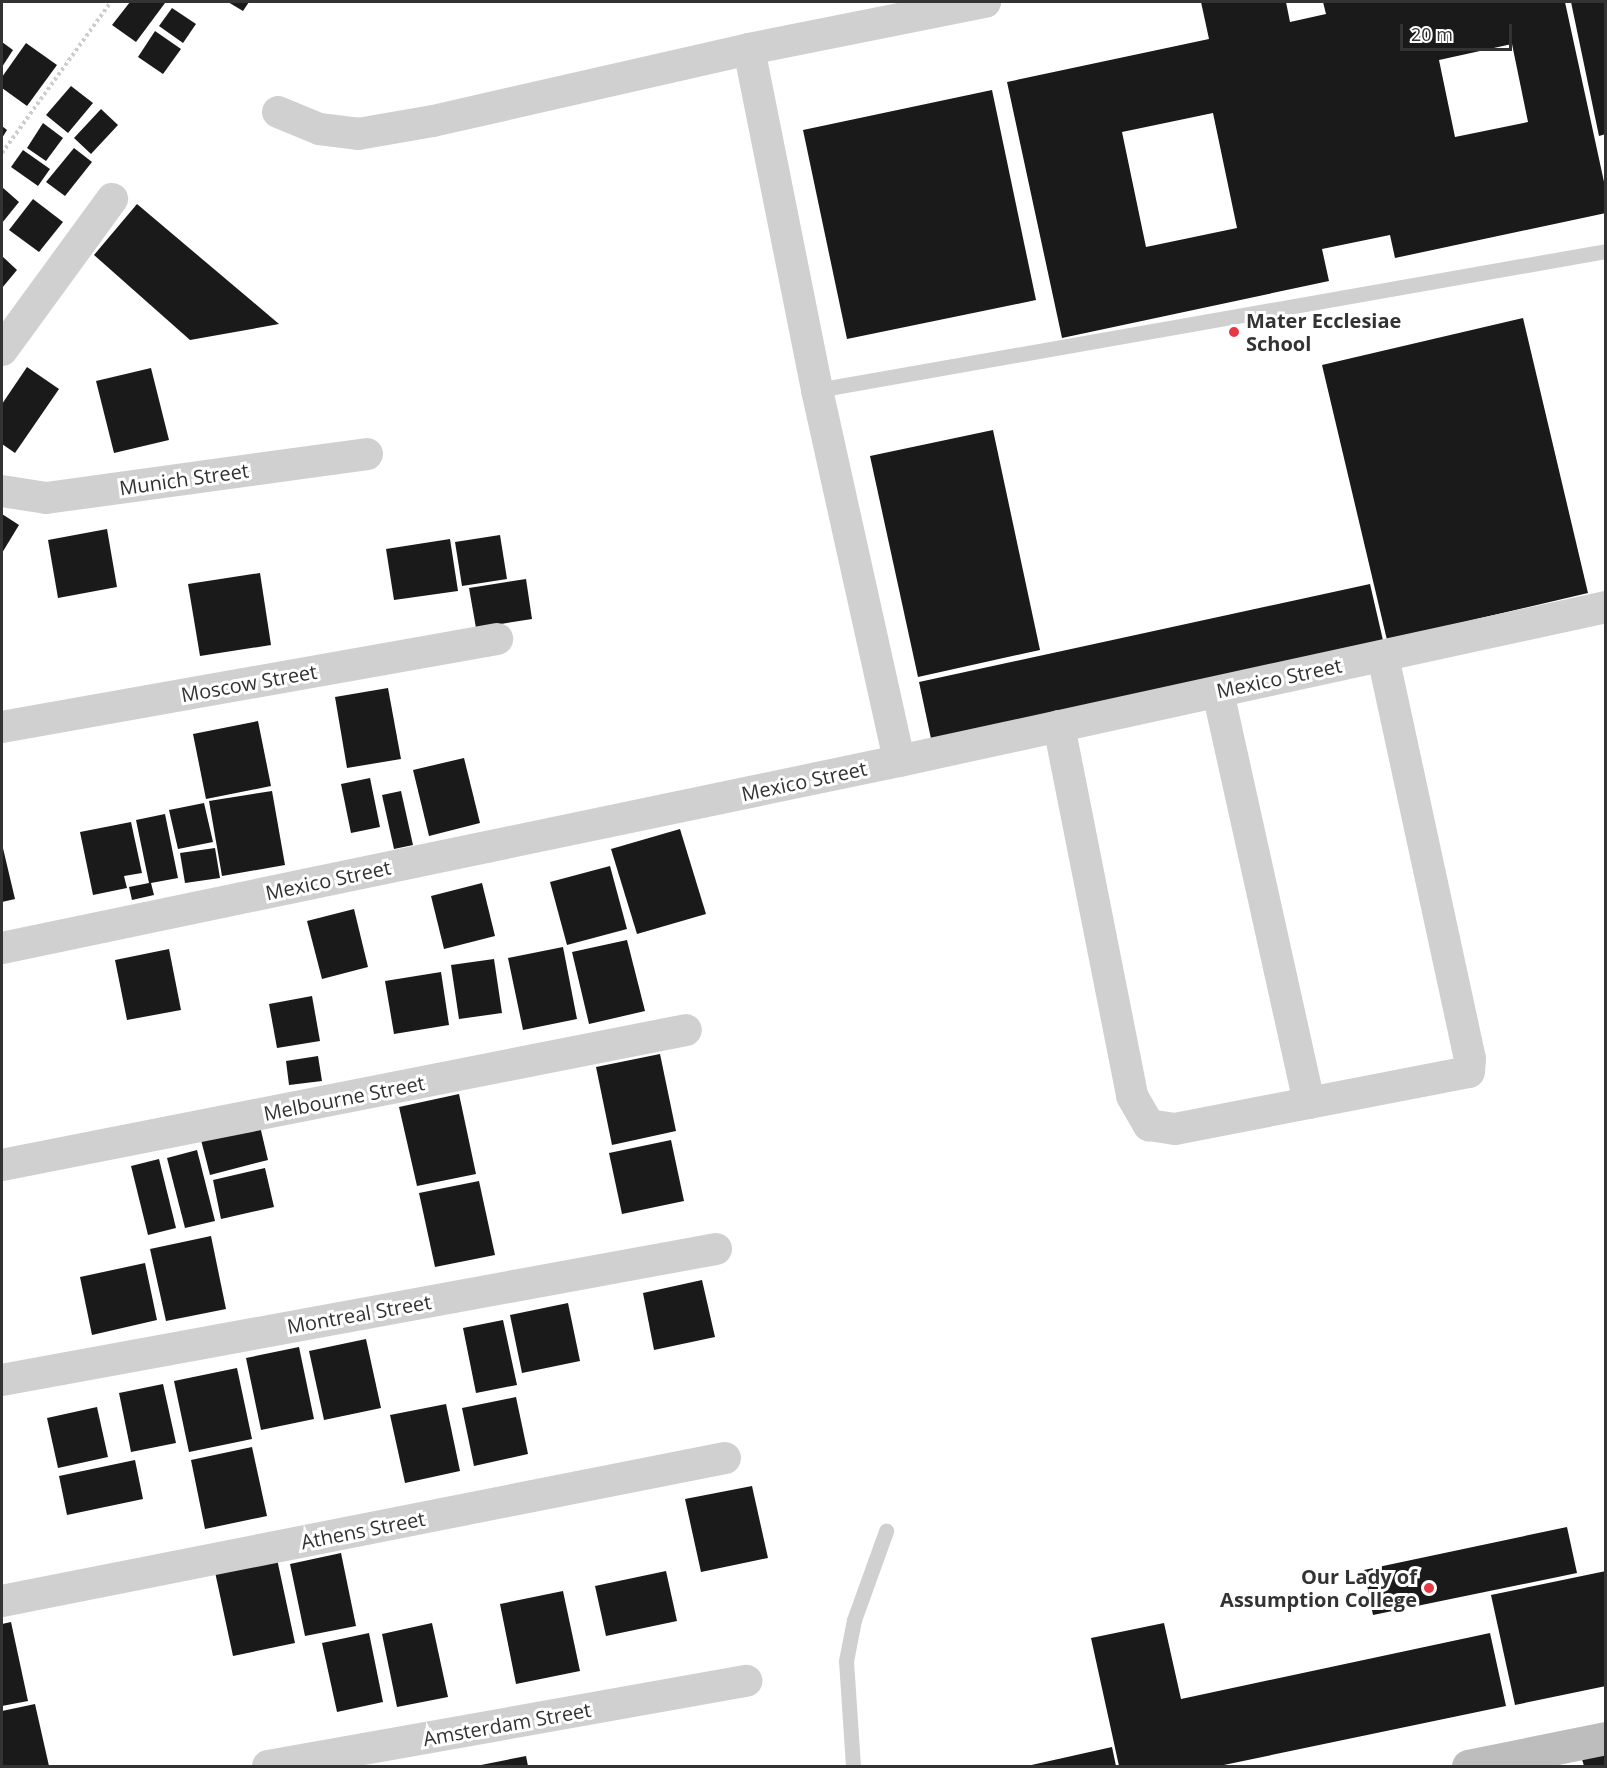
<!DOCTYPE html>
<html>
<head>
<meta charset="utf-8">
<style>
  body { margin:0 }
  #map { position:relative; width:1607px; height:1768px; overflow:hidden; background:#fff; font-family:"Open Sans",sans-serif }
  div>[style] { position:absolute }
  .building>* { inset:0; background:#1a1a1a }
  .path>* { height:4px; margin-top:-2px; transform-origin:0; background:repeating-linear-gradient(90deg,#cdcdcd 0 3px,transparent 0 6px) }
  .service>* { height:15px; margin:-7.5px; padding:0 7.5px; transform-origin:7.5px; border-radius:7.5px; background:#d0d0d0 }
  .minor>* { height:32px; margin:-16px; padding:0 16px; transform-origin:16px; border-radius:16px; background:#d0d0d0 }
  .secondary>* { height:33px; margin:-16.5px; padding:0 16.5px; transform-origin:16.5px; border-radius:16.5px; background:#bdbdbd }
  .dots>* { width:16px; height:16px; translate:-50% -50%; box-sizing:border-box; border:3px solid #fff; border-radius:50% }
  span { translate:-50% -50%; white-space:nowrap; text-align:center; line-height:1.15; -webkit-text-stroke:6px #fff; paint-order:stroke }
  .poi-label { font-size:20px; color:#333; font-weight:700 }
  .left { translate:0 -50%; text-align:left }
  .right { translate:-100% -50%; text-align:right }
  .street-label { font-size:20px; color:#333 }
  .frame { position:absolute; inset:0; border:3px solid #333; pointer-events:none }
  .scale { position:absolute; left:1400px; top:24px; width:112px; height:27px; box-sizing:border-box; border:3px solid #333; border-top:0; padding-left:8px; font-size:18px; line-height:21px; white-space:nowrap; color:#333; -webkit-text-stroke:4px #fff; paint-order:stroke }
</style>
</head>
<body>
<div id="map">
  <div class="building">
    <i style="clip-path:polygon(130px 2px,165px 3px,136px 42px,112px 25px)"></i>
    <i style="clip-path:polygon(228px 2px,249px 2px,243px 11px)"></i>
    <i style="clip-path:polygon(evenodd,1201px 2px,1286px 2px,1290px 22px,1326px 14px,1323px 2px,1565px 2px,1606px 191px,1606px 213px,1395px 258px,1390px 235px,1322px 249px,1329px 281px,1062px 338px,1007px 82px,1209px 39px,1201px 2px,1512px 44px,1528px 122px,1455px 137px,1439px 60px,1512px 44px,1201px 2px,1213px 113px,1237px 228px,1146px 247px,1122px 132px,1213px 113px)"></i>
    <i style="clip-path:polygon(1571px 2px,1606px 2px,1606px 134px,1599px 136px)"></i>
    <i style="clip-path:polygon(172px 8px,196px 24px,183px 43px,159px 26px)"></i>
    <i style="clip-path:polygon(155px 31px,181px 49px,163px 74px,138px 57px)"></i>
    <i style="clip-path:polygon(2px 42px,13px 50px,2px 67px)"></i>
    <i style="clip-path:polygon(26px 43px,57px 65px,27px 106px,2px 88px,2px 77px)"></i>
    <i style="clip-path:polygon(71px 86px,93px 103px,68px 133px,46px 115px)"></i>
    <i style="clip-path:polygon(992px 90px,1036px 300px,847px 339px,803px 130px)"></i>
    <i style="clip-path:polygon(101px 109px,118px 125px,91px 154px,74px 138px)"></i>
    <i style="clip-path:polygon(43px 123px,63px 138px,46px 161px,27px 148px)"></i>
    <i style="clip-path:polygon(2px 126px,7px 130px,2px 138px)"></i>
    <i style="clip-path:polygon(74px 148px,92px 162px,65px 196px,46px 182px)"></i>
    <i style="clip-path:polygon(23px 150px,50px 169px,38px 186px,11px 167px)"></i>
    <i style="clip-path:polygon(2px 187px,19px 202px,2px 223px)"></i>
    <i style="clip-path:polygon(33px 199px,63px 222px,39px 252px,9px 230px)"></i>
    <i style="clip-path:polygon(137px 204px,279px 324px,190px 340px,94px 255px)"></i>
    <i style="clip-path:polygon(2px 256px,17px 270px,2px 288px)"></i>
    <i style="clip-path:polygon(1523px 318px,1588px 593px,1387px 640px,1322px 365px)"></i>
    <i style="clip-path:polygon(27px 367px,59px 389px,15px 453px,2px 444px,2px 404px)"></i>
    <i style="clip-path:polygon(151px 368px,169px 440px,114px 453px,96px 381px)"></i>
    <i style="clip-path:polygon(993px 430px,1040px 650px,918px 677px,870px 456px)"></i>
    <i style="clip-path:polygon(2px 514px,19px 525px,2px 553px)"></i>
    <i style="clip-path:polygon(107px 529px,117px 587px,58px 598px,48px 540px)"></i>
    <i style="clip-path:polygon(500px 535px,507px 579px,462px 586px,455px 542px)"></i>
    <i style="clip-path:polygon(450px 539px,458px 591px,394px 600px,386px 549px)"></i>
    <i style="clip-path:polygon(260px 573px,271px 645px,200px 656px,188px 584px)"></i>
    <i style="clip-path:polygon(526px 579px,532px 619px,476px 628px,469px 588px)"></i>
    <i style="clip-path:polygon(1370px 584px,1385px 649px,933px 748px,919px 682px)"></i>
    <i style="clip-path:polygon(388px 688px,401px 759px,347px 768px,335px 697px)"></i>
    <i style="clip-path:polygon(258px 721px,271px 786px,206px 799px,193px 734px)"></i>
    <i style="clip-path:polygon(464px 758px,480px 823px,429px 836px,413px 770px)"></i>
    <i style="clip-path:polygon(370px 778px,380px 827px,351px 833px,341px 784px)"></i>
    <i style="clip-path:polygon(272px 791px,285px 865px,222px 876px,209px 801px)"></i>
    <i style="clip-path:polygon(401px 791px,413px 845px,394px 849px,382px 795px)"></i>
    <i style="clip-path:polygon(204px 803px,213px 842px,178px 849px,169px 810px)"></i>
    <i style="clip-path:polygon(165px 814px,178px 878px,151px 883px,154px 895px,132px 900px,129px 887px,149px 883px,136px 820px)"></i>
    <i style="clip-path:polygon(131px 822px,142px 873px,124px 876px,127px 888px,93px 895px,80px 832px)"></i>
    <i style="clip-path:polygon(680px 829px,706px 914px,637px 934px,611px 849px)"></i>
    <i style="clip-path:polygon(2px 844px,15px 899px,2px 902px)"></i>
    <i style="clip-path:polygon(215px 848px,220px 878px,185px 883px,180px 853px)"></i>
    <i style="clip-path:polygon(610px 866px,627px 929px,567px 945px,550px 882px)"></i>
    <i style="clip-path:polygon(482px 883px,495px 936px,444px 949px,431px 896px)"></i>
    <i style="clip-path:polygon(354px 909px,368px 967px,322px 979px,307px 921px)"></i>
    <i style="clip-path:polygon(627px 940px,645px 1011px,589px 1024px,572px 952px)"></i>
    <i style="clip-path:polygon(563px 947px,577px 1019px,523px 1030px,508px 958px)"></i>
    <i style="clip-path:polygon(169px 949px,181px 1010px,127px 1020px,115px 960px)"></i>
    <i style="clip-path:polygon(494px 959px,502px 1013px,459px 1019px,451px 965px)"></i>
    <i style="clip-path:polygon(441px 972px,449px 1025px,394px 1034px,385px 981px)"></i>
    <i style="clip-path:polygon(312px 996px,320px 1041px,277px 1048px,269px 1004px)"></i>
    <i style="clip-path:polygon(660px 1054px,676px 1131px,612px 1145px,596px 1067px)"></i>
    <i style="clip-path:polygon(318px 1056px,322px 1081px,289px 1085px,286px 1061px)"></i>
    <i style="clip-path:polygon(459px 1094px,476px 1174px,417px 1186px,399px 1107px)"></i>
    <i style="clip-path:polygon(259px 1122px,268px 1160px,210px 1175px,200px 1136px)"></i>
    <i style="clip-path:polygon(671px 1140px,684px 1201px,622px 1214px,609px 1153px)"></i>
    <i style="clip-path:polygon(197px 1150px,215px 1221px,185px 1228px,167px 1158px)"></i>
    <i style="clip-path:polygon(159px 1159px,176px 1228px,148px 1235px,131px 1166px)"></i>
    <i style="clip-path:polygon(265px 1168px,274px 1207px,221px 1219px,213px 1180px)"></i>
    <i style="clip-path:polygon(479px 1181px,495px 1255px,435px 1267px,419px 1193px)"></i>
    <i style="clip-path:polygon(211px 1236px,226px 1309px,166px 1321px,150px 1249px)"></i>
    <i style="clip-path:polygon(145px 1263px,157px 1320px,92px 1335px,80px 1277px)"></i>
    <i style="clip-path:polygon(702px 1280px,715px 1337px,654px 1350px,643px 1293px)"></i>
    <i style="clip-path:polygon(568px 1303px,580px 1361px,522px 1373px,510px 1315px)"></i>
    <i style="clip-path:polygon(503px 1320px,517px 1385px,476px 1393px,463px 1328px)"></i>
    <i style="clip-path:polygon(366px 1339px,381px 1408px,324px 1420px,309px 1351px)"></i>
    <i style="clip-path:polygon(299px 1347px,314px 1419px,261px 1430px,246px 1358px)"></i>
    <i style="clip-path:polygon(237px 1368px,252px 1439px,189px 1452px,174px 1381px)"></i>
    <i style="clip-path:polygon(163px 1384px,176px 1443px,131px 1452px,119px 1393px)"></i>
    <i style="clip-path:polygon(516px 1397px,528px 1454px,474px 1466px,462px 1408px)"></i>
    <i style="clip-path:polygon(446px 1404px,460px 1471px,405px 1483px,390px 1415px)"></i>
    <i style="clip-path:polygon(97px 1407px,108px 1457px,58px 1468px,47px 1418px)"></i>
    <i style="clip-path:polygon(252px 1447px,267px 1516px,205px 1529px,191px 1460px)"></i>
    <i style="clip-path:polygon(135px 1460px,143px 1499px,67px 1515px,59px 1476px)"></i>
    <i style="clip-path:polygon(752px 1486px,768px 1558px,701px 1572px,685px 1499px)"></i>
    <i style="clip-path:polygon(1567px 1527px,1577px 1573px,1373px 1615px,1364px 1570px)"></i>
    <i style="clip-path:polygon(341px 1553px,356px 1626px,305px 1636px,290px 1564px)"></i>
    <i style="clip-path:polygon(277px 1559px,295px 1643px,233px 1656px,215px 1572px)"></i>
    <i style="clip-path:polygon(666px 1571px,677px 1621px,606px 1636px,595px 1586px)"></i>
    <i style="clip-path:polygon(1606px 1571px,1606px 1686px,1515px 1705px,1491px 1595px)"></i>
    <i style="clip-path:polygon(563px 1591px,580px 1671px,516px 1684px,500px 1604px)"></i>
    <i style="clip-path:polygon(11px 1622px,28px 1701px,2px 1706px,2px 1624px)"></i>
    <i style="clip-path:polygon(432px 1623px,448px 1697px,397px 1707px,382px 1634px)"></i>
    <i style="clip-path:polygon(1164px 1623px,1181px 1699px,1490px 1633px,1506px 1706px,1219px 1766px,1119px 1766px,1091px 1638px)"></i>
    <i style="clip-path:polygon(369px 1633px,383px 1702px,337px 1712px,322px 1643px)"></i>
    <i style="clip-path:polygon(35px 1704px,49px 1766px,2px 1766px,2px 1711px)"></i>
    <i style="clip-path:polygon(1112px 1747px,1116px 1766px,1027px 1766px)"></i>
    <i style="clip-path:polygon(1606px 1751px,1606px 1766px,1584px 1766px,1581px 1756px)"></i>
    <i style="clip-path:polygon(526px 1756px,528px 1766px,481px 1766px,481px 1765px)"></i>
  </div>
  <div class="path">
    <i style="left:2px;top:153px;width:186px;rotate:-54.2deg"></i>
  </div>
  <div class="service">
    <i style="left:817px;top:390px;width:801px;rotate:-9.99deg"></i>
    <i style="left:853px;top:1766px;width:105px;rotate:-93.8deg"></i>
    <i style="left:846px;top:1661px;width:42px;rotate:-79deg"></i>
    <i style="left:854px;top:1620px;width:95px;rotate:-70.2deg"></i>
  </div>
  <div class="minor">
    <i style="left:749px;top:49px;width:241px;rotate:-11.3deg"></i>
    <i style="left:278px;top:112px;width:44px;rotate:22.5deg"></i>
    <i style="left:319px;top:129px;width:39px;rotate:7deg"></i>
    <i style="left:358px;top:134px;width:76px;rotate:-9.8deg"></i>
    <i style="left:433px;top:121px;width:324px;rotate:-12.8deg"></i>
    <i style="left:749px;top:49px;width:348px;rotate:78.7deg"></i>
    <i style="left:817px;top:390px;width:380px;rotate:77.5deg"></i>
    <i style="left:2px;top:350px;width:187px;rotate:-53.9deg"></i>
    <i style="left:2px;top:491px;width:45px;rotate:9deg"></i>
    <i style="left:46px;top:498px;width:324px;rotate:-7.8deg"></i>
    <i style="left:1218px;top:692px;width:421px;rotate:77.5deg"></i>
    <i style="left:1059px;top:726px;width:377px;rotate:78.8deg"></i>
    <i style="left:1132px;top:1096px;width:34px;rotate:60deg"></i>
    <i style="left:1149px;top:1125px;width:26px;rotate:9deg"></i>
    <i style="left:1175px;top:1129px;width:299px;rotate:-11deg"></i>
    <i style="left:1469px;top:1072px;width:13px;rotate:-86deg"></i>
    <i style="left:1470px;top:1059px;width:412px;rotate:-102.2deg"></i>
    <i style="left:2px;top:727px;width:503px;rotate:-10.08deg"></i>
    <i style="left:2px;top:948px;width:916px;rotate:-11.78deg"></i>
    <i style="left:899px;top:761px;width:724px;rotate:-12.29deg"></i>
    <i style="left:2px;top:1165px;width:697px;rotate:-11.16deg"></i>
    <i style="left:2px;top:1380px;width:726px;rotate:-10.4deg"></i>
    <i style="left:2px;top:1601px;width:737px;rotate:-11.19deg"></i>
    <i style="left:268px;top:1766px;width:486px;rotate:-10.1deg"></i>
  </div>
  <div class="secondary">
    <i style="left:1468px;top:1766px;width:141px;rotate:-11.5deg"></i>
  </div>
  <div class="dots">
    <i style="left:1234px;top:332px;background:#e63946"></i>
    <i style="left:1429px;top:1588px;background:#e63946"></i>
  </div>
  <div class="poi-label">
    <span class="left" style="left:1246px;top:332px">Mater Ecclesiae<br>School</span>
    <span class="right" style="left:1417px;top:1588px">Our Lady of<br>Assumption College</span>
  </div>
  <div class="street-label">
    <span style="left:184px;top:479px;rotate:-8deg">Munich Street</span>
    <span style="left:1279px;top:678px;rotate:-12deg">Mexico Street</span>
    <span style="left:249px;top:683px;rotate:-10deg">Moscow Street</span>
    <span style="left:804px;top:781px;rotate:-12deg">Mexico Street</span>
    <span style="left:328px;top:880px;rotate:-12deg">Mexico Street</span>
    <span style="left:344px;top:1098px;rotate:-11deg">Melbourne Street</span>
    <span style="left:359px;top:1314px;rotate:-10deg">Montreal Street</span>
    <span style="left:363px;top:1530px;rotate:-11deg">Athens Street</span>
    <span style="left:507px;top:1724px;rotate:-10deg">Amsterdam Street</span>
  </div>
  <div class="frame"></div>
  <div class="scale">20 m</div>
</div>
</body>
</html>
